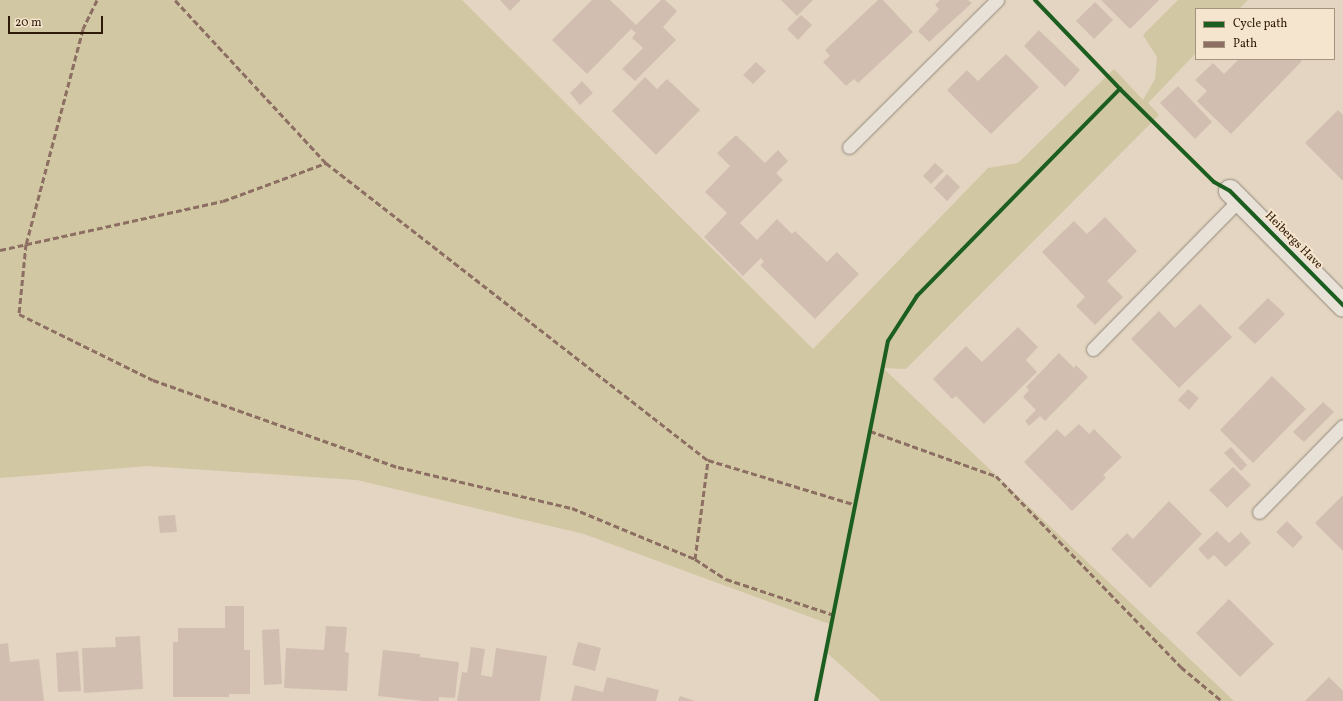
<!DOCTYPE html>
<html>
<head>
<meta charset="utf-8">
<style>
  body { margin:0 }
  #map { position:relative; width:1343px; height:701px; overflow:hidden; background:#e3d5c1; font-family:Vollkorn,serif }
  div>[style] { position:absolute }
  .green>* { inset:0; background:#d1c7a2 }
  .building>* { inset:0; background:#d2beb0 }
  .roads { filter:drop-shadow(0 0 1px #93887b) drop-shadow(0 0 1px #93887b) }
  .service>* { height:13px; margin:-6.5px; padding:0 6.5px; transform-origin:6.5px; border-radius:6.5px; background:#e8e1d7 }
  .minor>* { height:22px; margin:-11px; padding:0 11px; transform-origin:11px; border-radius:11px; background:#e8e1d7 }
  .quiet>* { height:3px; margin-top:-1.5px; transform-origin:0; background:repeating-linear-gradient(90deg,#8d6e63 0 6px,transparent 0 9px) }
  .cycleway>* { height:4px; margin:-2px; padding:0 2px; transform-origin:2px; border-radius:2px; background:#1b5e20 }
  span { translate:-50% -50%; white-space:nowrap; text-align:center; line-height:1.15; -webkit-text-stroke:4px #f6e5ce; paint-order:stroke }
  .street-label { font-size:12px; color:#2f1908 }
  .legend { position:absolute; left:1195px; top:8px; width:140px; height:52px; box-sizing:border-box; background:#f6e5ce; border:1px solid #a6937f; margin:0; padding:5px 7px; list-style:none; font-size:12px; color:#2f1908 }
  .legend li { display:flex; align-items:center; gap:8px; height:20px }
  .legend b { width:20px; border:1px solid #a6937f }
  .scale { position:absolute; left:8px; top:16px; width:95px; height:18px; box-sizing:border-box; border:2px solid #2f1908; border-top:0; padding-left:5px; font-size:12px; line-height:14px; white-space:nowrap; color:#2f1908; -webkit-text-stroke:3px #f6e5ce; paint-order:stroke }
</style>
</head>
<body>
<div id="map">
  <div class="green">
    <i style="clip-path:polygon(0 0,462px 0,813px 349px,988px 168px,1018px 163px,1114px 69px,1143px 100px,1155px 79px,1157px 57px,1143px 35px,1178px 0,1248px 0,1239px 9px,1196px 9px,1196px 53px,1148px 103px,1159px 115px,906px 369px,883px 368px,1234px 701px,881px 701px,826px 652px,832px 625px,584px 534px,357px 480px,148px 466px,0 478px)"></i>
  </div>
  <div class="building">
    <i style="clip-path:polygon(500px 0,521px 0,510px 11px)"></i>
    <i style="clip-path:polygon(592px 0,610px 0,636px 25px,661px 0,665px 0,677px 11px,663px 27px,676px 40px,635px 81px,622px 69px,643px 48px,632px 38px,636px 33px,631px 29px,587px 74px,552px 40px)"></i>
    <i style="clip-path:polygon(781px 0,813px 0,797px 16px)"></i>
    <i style="clip-path:polygon(878px 0,883px 0,913px 32px,858px 83px,854px 79px,846px 86px,823px 62px,830px 56px,825px 50px)"></i>
    <i style="clip-path:polygon(940px 0,968px 0,972px 3px,929px 42px,918px 31px,939px 9px,935px 5px)"></i>
    <i style="clip-path:polygon(1101px 0,1159px 0,1130px 29px)"></i>
    <i style="clip-path:polygon(1095px 2px,1113px 20px,1094px 39px,1076px 21px)"></i>
    <i style="clip-path:polygon(801px 15px,812px 25px,798px 40px,787px 29px)"></i>
    <i style="clip-path:polygon(1039px 30px,1080px 70px,1065px 87px,1024px 46px)"></i>
    <i style="clip-path:polygon(1006px 54px,1039px 87px,991px 134px,947px 90px,967px 70px,978px 81px)"></i>
    <i style="clip-path:polygon(1239px 59px,1300px 59px,1302px 61px,1231px 134px,1197px 101px,1207px 91px,1195px 80px,1213px 63px,1224px 74px)"></i>
    <i style="clip-path:polygon(756px 62px,766px 71px,753px 84px,743px 75px)"></i>
    <i style="clip-path:polygon(645px 77px,657px 89px,667px 79px,700px 110px,656px 155px,612px 111px)"></i>
    <i style="clip-path:polygon(582px 81px,593px 93px,580px 105px,570px 93px)"></i>
    <i style="clip-path:polygon(1178px 86px,1212px 122px,1195px 139px,1160px 103px)"></i>
    <i style="clip-path:polygon(1338px 110px,1343px 115px,1343px 181px,1305px 143px)"></i>
    <i style="clip-path:polygon(736px 135px,765px 163px,778px 150px,788px 161px,776px 173px,783px 180px,740px 223px,757px 240px,777px 219px,792px 234px,795px 231px,827px 262px,837px 252px,859px 274px,815px 319px,760px 265px,764px 262px,761px 258px,743px 276px,704px 237px,727px 213px,705px 192px,730px 166px,717px 153px)"></i>
    <i style="clip-path:polygon(935px 163px,944px 171px,931px 184px,923px 176px)"></i>
    <i style="clip-path:polygon(947px 174px,960px 187px,947px 201px,934px 188px)"></i>
    <i style="clip-path:polygon(1105px 217px,1137px 251px,1107px 281px,1123px 297px,1095px 325px,1076px 306px,1085px 297px,1042px 252px,1074px 221px,1087px 234px)"></i>
    <i style="clip-path:polygon(1268px 298px,1285px 314px,1255px 344px,1238px 328px)"></i>
    <i style="clip-path:polygon(1200px 304px,1232px 337px,1179px 388px,1131px 339px,1159px 311px,1175px 328px)"></i>
    <i style="clip-path:polygon(1018px 327px,1038px 347px,1026px 360px,1037px 372px,984px 424px,956px 396px,952px 399px,933px 379px,966px 346px,982px 362px)"></i>
    <i style="clip-path:polygon(1059px 353px,1074px 368px,1076px 365px,1088px 377px,1045px 421px,1040px 416px,1029px 426px,1025px 421px,1036px 410px,1023px 397px,1029px 390px,1026px 387px)"></i>
    <i style="clip-path:polygon(1272px 376px,1306px 409px,1253px 463px,1220px 430px)"></i>
    <i style="clip-path:polygon(1188px 389px,1199px 398px,1189px 410px,1178px 400px)"></i>
    <i style="clip-path:polygon(1323px 402px,1334px 412px,1304px 442px,1293px 432px)"></i>
    <i style="clip-path:polygon(1079px 424px,1089px 434px,1094px 429px,1122px 457px,1103px 475px,1106px 478px,1072px 511px,1024px 462px,1057px 429px,1065px 437px)"></i>
    <i style="clip-path:polygon(1231px 447px,1247px 465px,1241px 471px,1224px 453px)"></i>
    <i style="clip-path:polygon(1233px 467px,1251px 485px,1227px 508px,1209px 490px)"></i>
    <i style="clip-path:polygon(1343px 495px,1343px 551px,1315px 523px)"></i>
    <i style="clip-path:polygon(1169px 501px,1202px 534px,1150px 588px,1111px 549px,1127px 533px,1133px 539px)"></i>
    <i style="clip-path:polygon(175px 515px,177px 532px,160px 533px,158px 516px)"></i>
    <i style="clip-path:polygon(1287px 521px,1303px 537px,1293px 548px,1276px 532px)"></i>
    <i style="clip-path:polygon(1217px 531px,1229px 543px,1241px 532px,1251px 543px,1226px 567px,1214px 555px,1208px 560px,1198px 549px)"></i>
    <i style="clip-path:polygon(1229px 599px,1274px 644px,1240px 677px,1196px 633px)"></i>
    <i style="clip-path:polygon(225px 606px,244px 606px,244px 650px,250px 650px,250px 694px,229px 694px,229px 697px,173px 697px,173px 642px,178px 642px,178px 628px,225px 628px)"></i>
    <i style="clip-path:polygon(326px 626px,347px 627px,345px 652px,349px 653px,347px 691px,284px 688px,286px 648px,324px 650px)"></i>
    <i style="clip-path:polygon(279px 629px,282px 684px,264px 685px,262px 630px)"></i>
    <i style="clip-path:polygon(140px 636px,143px 689px,84px 693px,82px 648px,116px 647px,115px 637px)"></i>
    <i style="clip-path:polygon(578px 642px,601px 648px,595px 671px,572px 665px)"></i>
    <i style="clip-path:polygon(8px 643px,10px 662px,39px 659px,44px 701px,0 701px,0 644px)"></i>
    <i style="clip-path:polygon(471px 647px,485px 649px,481px 675px,492px 677px,496px 648px,547px 656px,540px 701px,457px 701px,462px 672px,467px 673px)"></i>
    <i style="clip-path:polygon(383px 650px,420px 654px,420px 657px,459px 662px,455px 698px,439px 697px,439px 701px,423px 701px,378px 696px)"></i>
    <i style="clip-path:polygon(78px 651px,81px 691px,58px 692px,56px 653px)"></i>
    <i style="clip-path:polygon(607px 677px,659px 690px,656px 701px,571px 701px,575px 685px,603px 692px)"></i>
    <i style="clip-path:polygon(1329px 677px,1343px 691px,1343px 701px,1305px 701px)"></i>
    <i style="clip-path:polygon(680px 696px,695px 701px,678px 701px)"></i>
  </div>
  <div class="roads">
    <div class="service">
      <i style="left:849px;top:147px;width:209px;rotate:-44.8deg"></i>
      <i style="left:1093px;top:349px;width:209px;rotate:-45.6deg"></i>
      <i style="left:1259px;top:512px;width:120px;rotate:-45.7deg"></i>
    </div>
    <div class="minor">
      <i style="left:1230px;top:191px;width:161px;rotate:45.3deg"></i>
    </div>
  </div>
  <div class="quiet">
    <i style="left:97px;top:0;width:32px;rotate:116deg"></i>
    <i style="left:83px;top:29px;width:222px;rotate:104.8deg"></i>
    <i style="left:26px;top:244px;width:70px;rotate:95.7deg"></i>
    <i style="left:19px;top:314px;width:149px;rotate:26.2deg"></i>
    <i style="left:153px;top:380px;width:260px;rotate:19.6deg"></i>
    <i style="left:398px;top:467px;width:179px;rotate:13.3deg"></i>
    <i style="left:572px;top:508px;width:133px;rotate:22.5deg"></i>
    <i style="left:695px;top:559px;width:37px;rotate:33deg"></i>
    <i style="left:726px;top:579px;width:114px;rotate:18.4deg"></i>
    <i style="left:326px;top:163px;width:484px;rotate:37.9deg"></i>
    <i style="left:708px;top:460px;width:155px;rotate:16.9deg"></i>
    <i style="left:0;top:250px;width:228px;rotate:-12.4deg"></i>
    <i style="left:223px;top:201px;width:110px;rotate:-20.3deg"></i>
    <i style="left:326px;top:163px;width:222px;rotate:-132.8deg"></i>
    <i style="left:870px;top:431px;width:134px;rotate:19.7deg"></i>
    <i style="left:996px;top:476px;width:266px;rotate:45.9deg"></i>
    <i style="left:1181px;top:667px;width:53px;rotate:39.7deg"></i>
    <i style="left:695px;top:559px;width:100px;rotate:-82.5deg"></i>
  </div>
  <div class="cycleway">
    <i style="left:1035px;top:0;width:123px;rotate:46.3deg"></i>
    <i style="left:1120px;top:89px;width:132px;rotate:44.7deg"></i>
    <i style="left:1214px;top:182px;width:18px;rotate:29deg"></i>
    <i style="left:1230px;top:191px;width:161px;rotate:45.3deg"></i>
    <i style="left:816px;top:701px;width:367px;rotate:-78.7deg"></i>
    <i style="left:888px;top:341px;width:54px;rotate:-57.2deg"></i>
    <i style="left:917px;top:296px;width:290px;rotate:-45.6deg"></i>
  </div>
  <div class="street-label">
    <span style="left:1293px;top:241px;rotate:45deg">Heibergs Have</span>
  </div>
  <ul class="legend">
  <li><b style="height:5px;background:#1b5e20"></b>Cycle path</li>
  <li><b style="height:5px;background:#8d6e63"></b>Path</li>
  </ul>
  <div class="scale">20 m</div>
</div>
</body>
</html>
